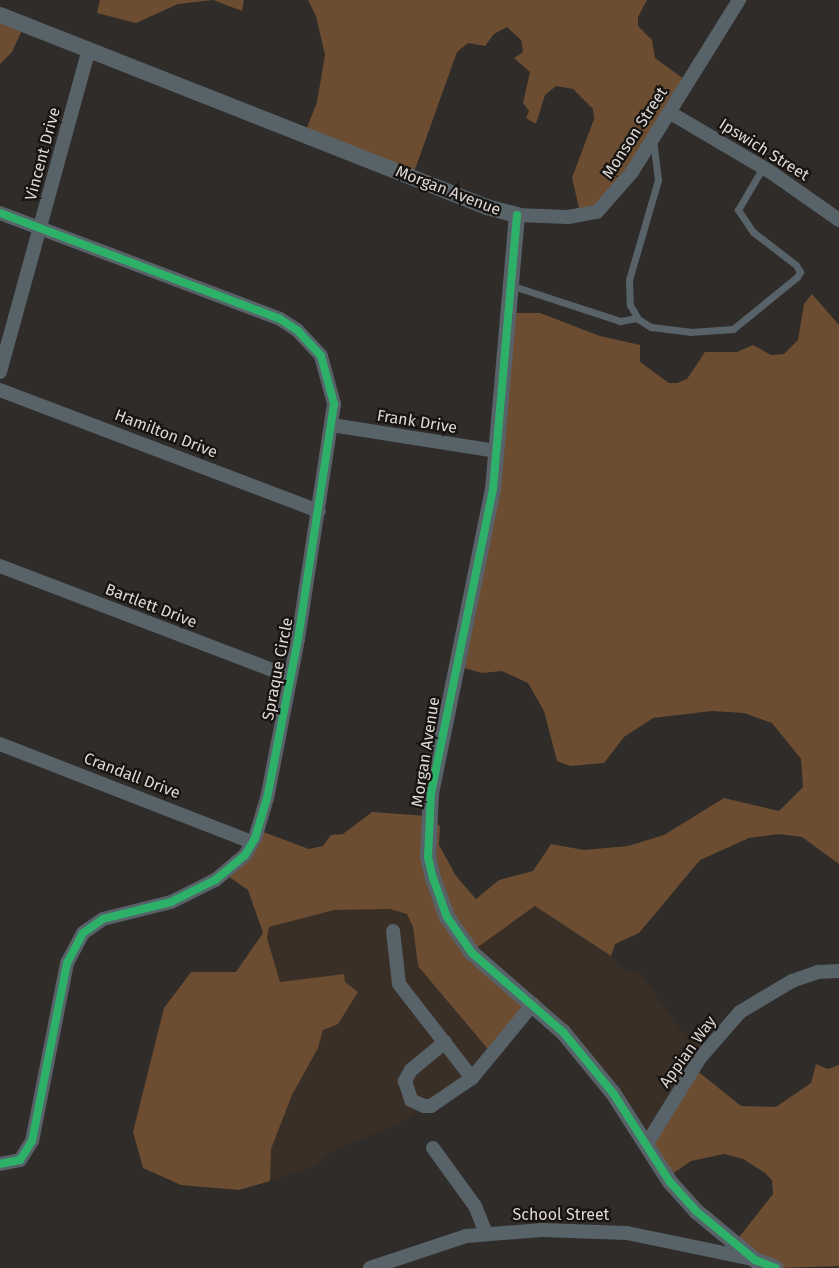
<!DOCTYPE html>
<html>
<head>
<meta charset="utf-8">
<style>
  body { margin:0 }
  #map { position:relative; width:839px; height:1268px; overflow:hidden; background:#2f2c29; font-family:"Fira Sans",sans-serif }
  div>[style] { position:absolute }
  .built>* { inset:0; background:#3a2f27 }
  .forest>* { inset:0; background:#6c4d31 }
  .service>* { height:7px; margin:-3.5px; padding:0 3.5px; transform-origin:3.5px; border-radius:3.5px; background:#586269 }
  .minor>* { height:14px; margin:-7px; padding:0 7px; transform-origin:7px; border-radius:7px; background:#586269 }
  .tertiary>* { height:16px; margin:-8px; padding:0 8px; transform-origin:8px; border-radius:8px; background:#586269 }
  .cycleway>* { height:8px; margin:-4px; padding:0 4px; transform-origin:4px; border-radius:4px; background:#2db169 }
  span { translate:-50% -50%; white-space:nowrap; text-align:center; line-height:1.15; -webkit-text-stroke:4.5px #171412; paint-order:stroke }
  .street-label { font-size:16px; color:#ded9d6 }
</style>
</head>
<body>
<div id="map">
  <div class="built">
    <i style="clip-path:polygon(536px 906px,611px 956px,622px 969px,641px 974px,679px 1028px,707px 1049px,649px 1140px,618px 1098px,475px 949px)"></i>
    <i style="clip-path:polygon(364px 909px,390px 909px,407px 915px,413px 927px,418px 966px,492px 1054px,398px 1125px,335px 1149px,314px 1167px,270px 1181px,271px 1149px,292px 1095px,318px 1048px,323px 1030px,333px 1024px,358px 992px,345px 982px,344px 974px,280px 982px,267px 938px,269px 927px,334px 910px)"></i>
  </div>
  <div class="forest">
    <i style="clip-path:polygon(100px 0,244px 0,242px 11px,213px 0,178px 4px,136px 23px,97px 13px)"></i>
    <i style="clip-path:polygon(308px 0,647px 0,638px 17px,638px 26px,652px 40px,655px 58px,688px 82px,607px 202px,580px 212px,572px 178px,594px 119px,593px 109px,573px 89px,556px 86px,545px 95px,536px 124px,526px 118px,529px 111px,523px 103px,530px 72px,514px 58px,523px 52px,521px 40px,507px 27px,494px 34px,485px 46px,468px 43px,457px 52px,413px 175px,305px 133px,317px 102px,325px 55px,316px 16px)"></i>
    <i style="clip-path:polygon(0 13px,24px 26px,12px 52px,0 64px)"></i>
    <i style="clip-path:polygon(812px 294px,839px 325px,839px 864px,802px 837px,779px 834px,749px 838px,700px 860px,639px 933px,615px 944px,611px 956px,535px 906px,475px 949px,529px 999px,492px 1054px,418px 966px,413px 927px,407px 914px,390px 909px,334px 910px,269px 927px,267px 938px,280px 982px,344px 974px,345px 982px,358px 992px,338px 1024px,323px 1030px,318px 1048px,292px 1095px,271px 1149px,270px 1181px,239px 1190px,181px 1185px,143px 1168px,133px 1132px,164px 1008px,191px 972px,236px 972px,263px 933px,248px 890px,225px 874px,258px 830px,309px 849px,323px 846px,331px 835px,343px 834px,372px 812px,427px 816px,440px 826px,439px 845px,456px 876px,476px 899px,499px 880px,533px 871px,551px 844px,584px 850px,628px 846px,664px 835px,724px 798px,779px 811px,803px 787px,801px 759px,772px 723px,744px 713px,712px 711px,653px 718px,624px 737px,604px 763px,570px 766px,557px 761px,544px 711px,528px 683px,502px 671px,482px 673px,457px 666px,495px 487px,511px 313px,540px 313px,600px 336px,640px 345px,640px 362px,669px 383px,677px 383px,687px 379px,705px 352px,737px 352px,753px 345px,771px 355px,784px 354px,798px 340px,804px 304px)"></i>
    <i style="clip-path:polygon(816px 1064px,828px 1069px,839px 1065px,839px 1266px,777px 1268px,736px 1241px,773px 1194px,772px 1180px,765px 1173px,743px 1159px,724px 1154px,691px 1161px,668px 1177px,649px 1140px,695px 1069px,741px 1106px,776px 1107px,811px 1083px)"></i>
  </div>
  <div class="service">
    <i style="left:653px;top:139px;width:41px;rotate:83deg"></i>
    <i style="left:658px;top:180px;width:104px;rotate:106.2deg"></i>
    <i style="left:629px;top:280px;width:25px;rotate:88deg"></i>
    <i style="left:630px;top:305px;width:16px;rotate:60deg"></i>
    <i style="left:638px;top:319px;width:15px;rotate:32deg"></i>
    <i style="left:651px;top:327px;width:39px;rotate:7deg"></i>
    <i style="left:690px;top:332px;width:43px;rotate:-4deg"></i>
    <i style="left:733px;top:329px;width:82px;rotate:-39.1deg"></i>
    <i style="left:797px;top:277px;width:6px;rotate:-59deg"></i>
    <i style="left:800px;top:272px;width:8px;rotate:-120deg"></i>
    <i style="left:796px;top:265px;width:54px;rotate:-142.5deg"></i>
    <i style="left:753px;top:232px;width:27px;rotate:-124deg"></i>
    <i style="left:738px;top:210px;width:50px;rotate:-59.8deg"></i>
    <i style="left:513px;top:286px;width:113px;rotate:18.1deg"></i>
    <i style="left:620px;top:321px;width:17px;rotate:-10deg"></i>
  </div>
  <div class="minor">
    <i style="left:669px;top:112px;width:120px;rotate:30.6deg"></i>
    <i style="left:772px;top:173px;width:82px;rotate:35deg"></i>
    <i style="left:0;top:213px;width:299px;rotate:20.7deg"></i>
    <i style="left:280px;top:319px;width:20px;rotate:33deg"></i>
    <i style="left:297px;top:330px;width:35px;rotate:47deg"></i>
    <i style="left:321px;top:356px;width:50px;rotate:74.8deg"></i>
    <i style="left:334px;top:404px;width:238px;rotate:98.7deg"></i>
    <i style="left:298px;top:639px;width:162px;rotate:101deg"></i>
    <i style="left:267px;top:798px;width:42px;rotate:106.7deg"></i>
    <i style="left:255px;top:838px;width:20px;rotate:120deg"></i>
    <i style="left:245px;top:855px;width:39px;rotate:140deg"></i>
    <i style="left:215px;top:880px;width:49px;rotate:153.4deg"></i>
    <i style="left:171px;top:902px;width:70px;rotate:166deg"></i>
    <i style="left:103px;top:919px;width:24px;rotate:145deg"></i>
    <i style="left:83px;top:933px;width:34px;rotate:118deg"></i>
    <i style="left:67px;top:963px;width:181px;rotate:101.1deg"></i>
    <i style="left:32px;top:1141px;width:22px;rotate:122deg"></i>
    <i style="left:20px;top:1160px;width:20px;rotate:169deg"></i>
    <i style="left:517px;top:215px;width:51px;rotate:2.2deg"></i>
    <i style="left:568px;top:217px;width:29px;rotate:-10deg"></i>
    <i style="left:597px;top:212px;width:53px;rotate:-48.8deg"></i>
    <i style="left:632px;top:172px;width:203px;rotate:-58.1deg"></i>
    <i style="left:0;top:372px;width:335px;rotate:-74.6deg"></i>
    <i style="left:0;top:390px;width:341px;rotate:20.8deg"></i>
    <i style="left:332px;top:425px;width:167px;rotate:9deg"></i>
    <i style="left:0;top:566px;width:311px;rotate:20.9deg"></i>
    <i style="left:0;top:744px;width:270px;rotate:21.3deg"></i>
    <i style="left:393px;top:931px;width:53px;rotate:83.5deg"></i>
    <i style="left:399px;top:984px;width:119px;rotate:52.2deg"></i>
    <i style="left:445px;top:1042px;width:44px;rotate:140.5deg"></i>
    <i style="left:411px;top:1070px;width:13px;rotate:119deg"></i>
    <i style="left:405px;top:1081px;width:20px;rotate:72deg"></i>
    <i style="left:411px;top:1100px;width:14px;rotate:25deg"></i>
    <i style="left:424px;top:1106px;width:7px"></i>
    <i style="left:431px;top:1106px;width:50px;rotate:-34.3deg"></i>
    <i style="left:472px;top:1078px;width:96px;rotate:-50.5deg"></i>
    <i style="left:646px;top:1145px;width:102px;rotate:-58.2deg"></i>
    <i style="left:700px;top:1058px;width:61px;rotate:-49deg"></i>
    <i style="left:740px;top:1012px;width:61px;rotate:-30.8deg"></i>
    <i style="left:792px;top:981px;width:28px;rotate:-19deg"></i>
    <i style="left:818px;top:972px;width:21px;rotate:-3deg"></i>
    <i style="left:433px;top:1148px;width:72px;rotate:54.1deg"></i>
    <i style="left:475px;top:1206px;width:29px;rotate:68deg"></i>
    <i style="left:370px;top:1268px;width:101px;rotate:-18.4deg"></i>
    <i style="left:466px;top:1236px;width:76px;rotate:-4.5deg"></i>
    <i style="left:542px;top:1230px;width:85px;rotate:2deg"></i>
    <i style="left:627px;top:1233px;width:129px;rotate:11.7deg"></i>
  </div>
  <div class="tertiary">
    <i style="left:0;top:15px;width:523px;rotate:21.52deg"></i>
    <i style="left:487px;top:207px;width:31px;rotate:15deg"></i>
    <i style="left:517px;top:215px;width:275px;rotate:95deg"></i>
    <i style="left:493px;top:489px;width:311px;rotate:101.5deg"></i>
    <i style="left:431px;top:794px;width:63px;rotate:92.7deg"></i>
    <i style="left:428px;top:857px;width:22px;rotate:77deg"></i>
    <i style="left:433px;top:878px;width:41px;rotate:70.3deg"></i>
    <i style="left:447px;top:917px;width:44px;rotate:55.2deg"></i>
    <i style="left:472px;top:953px;width:121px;rotate:41deg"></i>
    <i style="left:563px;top:1032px;width:79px;rotate:50.7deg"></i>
    <i style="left:613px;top:1093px;width:106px;rotate:57.4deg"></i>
    <i style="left:670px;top:1182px;width:39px;rotate:48deg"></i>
    <i style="left:696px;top:1211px;width:77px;rotate:39.7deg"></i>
    <i style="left:755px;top:1260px;width:22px;rotate:21deg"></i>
  </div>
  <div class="cycleway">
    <i style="left:0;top:213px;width:299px;rotate:20.7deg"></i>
    <i style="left:280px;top:319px;width:20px;rotate:33deg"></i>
    <i style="left:297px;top:330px;width:35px;rotate:47deg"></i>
    <i style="left:321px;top:356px;width:50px;rotate:74.8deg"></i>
    <i style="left:334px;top:404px;width:238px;rotate:98.7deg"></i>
    <i style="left:298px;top:639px;width:162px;rotate:101deg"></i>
    <i style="left:267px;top:798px;width:42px;rotate:106.7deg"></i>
    <i style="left:255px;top:838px;width:20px;rotate:120deg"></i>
    <i style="left:245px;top:855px;width:39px;rotate:140deg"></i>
    <i style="left:215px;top:880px;width:49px;rotate:153.4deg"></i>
    <i style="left:171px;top:902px;width:70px;rotate:166deg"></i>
    <i style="left:103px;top:919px;width:24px;rotate:145deg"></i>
    <i style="left:83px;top:933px;width:34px;rotate:118deg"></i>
    <i style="left:67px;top:963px;width:181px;rotate:101.1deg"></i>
    <i style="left:32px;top:1141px;width:22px;rotate:122deg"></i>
    <i style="left:20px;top:1160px;width:20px;rotate:169deg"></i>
    <i style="left:517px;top:215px;width:275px;rotate:95deg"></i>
    <i style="left:493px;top:489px;width:311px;rotate:101.5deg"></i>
    <i style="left:431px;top:794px;width:63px;rotate:92.7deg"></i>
    <i style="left:428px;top:857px;width:22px;rotate:77deg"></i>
    <i style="left:433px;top:878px;width:41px;rotate:70.3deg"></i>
    <i style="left:447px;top:917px;width:44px;rotate:55.2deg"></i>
    <i style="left:472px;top:953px;width:121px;rotate:41deg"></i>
    <i style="left:563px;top:1032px;width:79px;rotate:50.7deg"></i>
    <i style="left:613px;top:1093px;width:106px;rotate:57.4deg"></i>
    <i style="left:670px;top:1182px;width:39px;rotate:48deg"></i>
    <i style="left:696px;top:1211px;width:77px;rotate:39.7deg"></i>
    <i style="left:755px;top:1260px;width:22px;rotate:21deg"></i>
  </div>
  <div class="street-label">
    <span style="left:635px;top:133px;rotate:-57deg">Monson Street</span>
    <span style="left:764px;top:150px;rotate:32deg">Ipswich Street</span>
    <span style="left:43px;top:154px;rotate:-75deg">Vincent Drive</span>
    <span style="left:448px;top:191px;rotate:21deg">Morgan Avenue</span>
    <span style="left:417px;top:422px;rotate:9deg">Frank Drive</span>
    <span style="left:166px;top:434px;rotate:21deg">Hamilton Drive</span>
    <span style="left:151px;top:606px;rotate:21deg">Bartlett Drive</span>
    <span style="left:278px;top:669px;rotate:-79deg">Spraque Circle</span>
    <span style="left:426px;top:752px;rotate:-81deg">Morgan Avenue</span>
    <span style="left:132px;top:776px;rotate:21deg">Crandall Drive</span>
    <span style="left:688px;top:1052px;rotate:-54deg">Appian Way</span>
    <span style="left:561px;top:1215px">School Street</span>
  </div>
</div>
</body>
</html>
